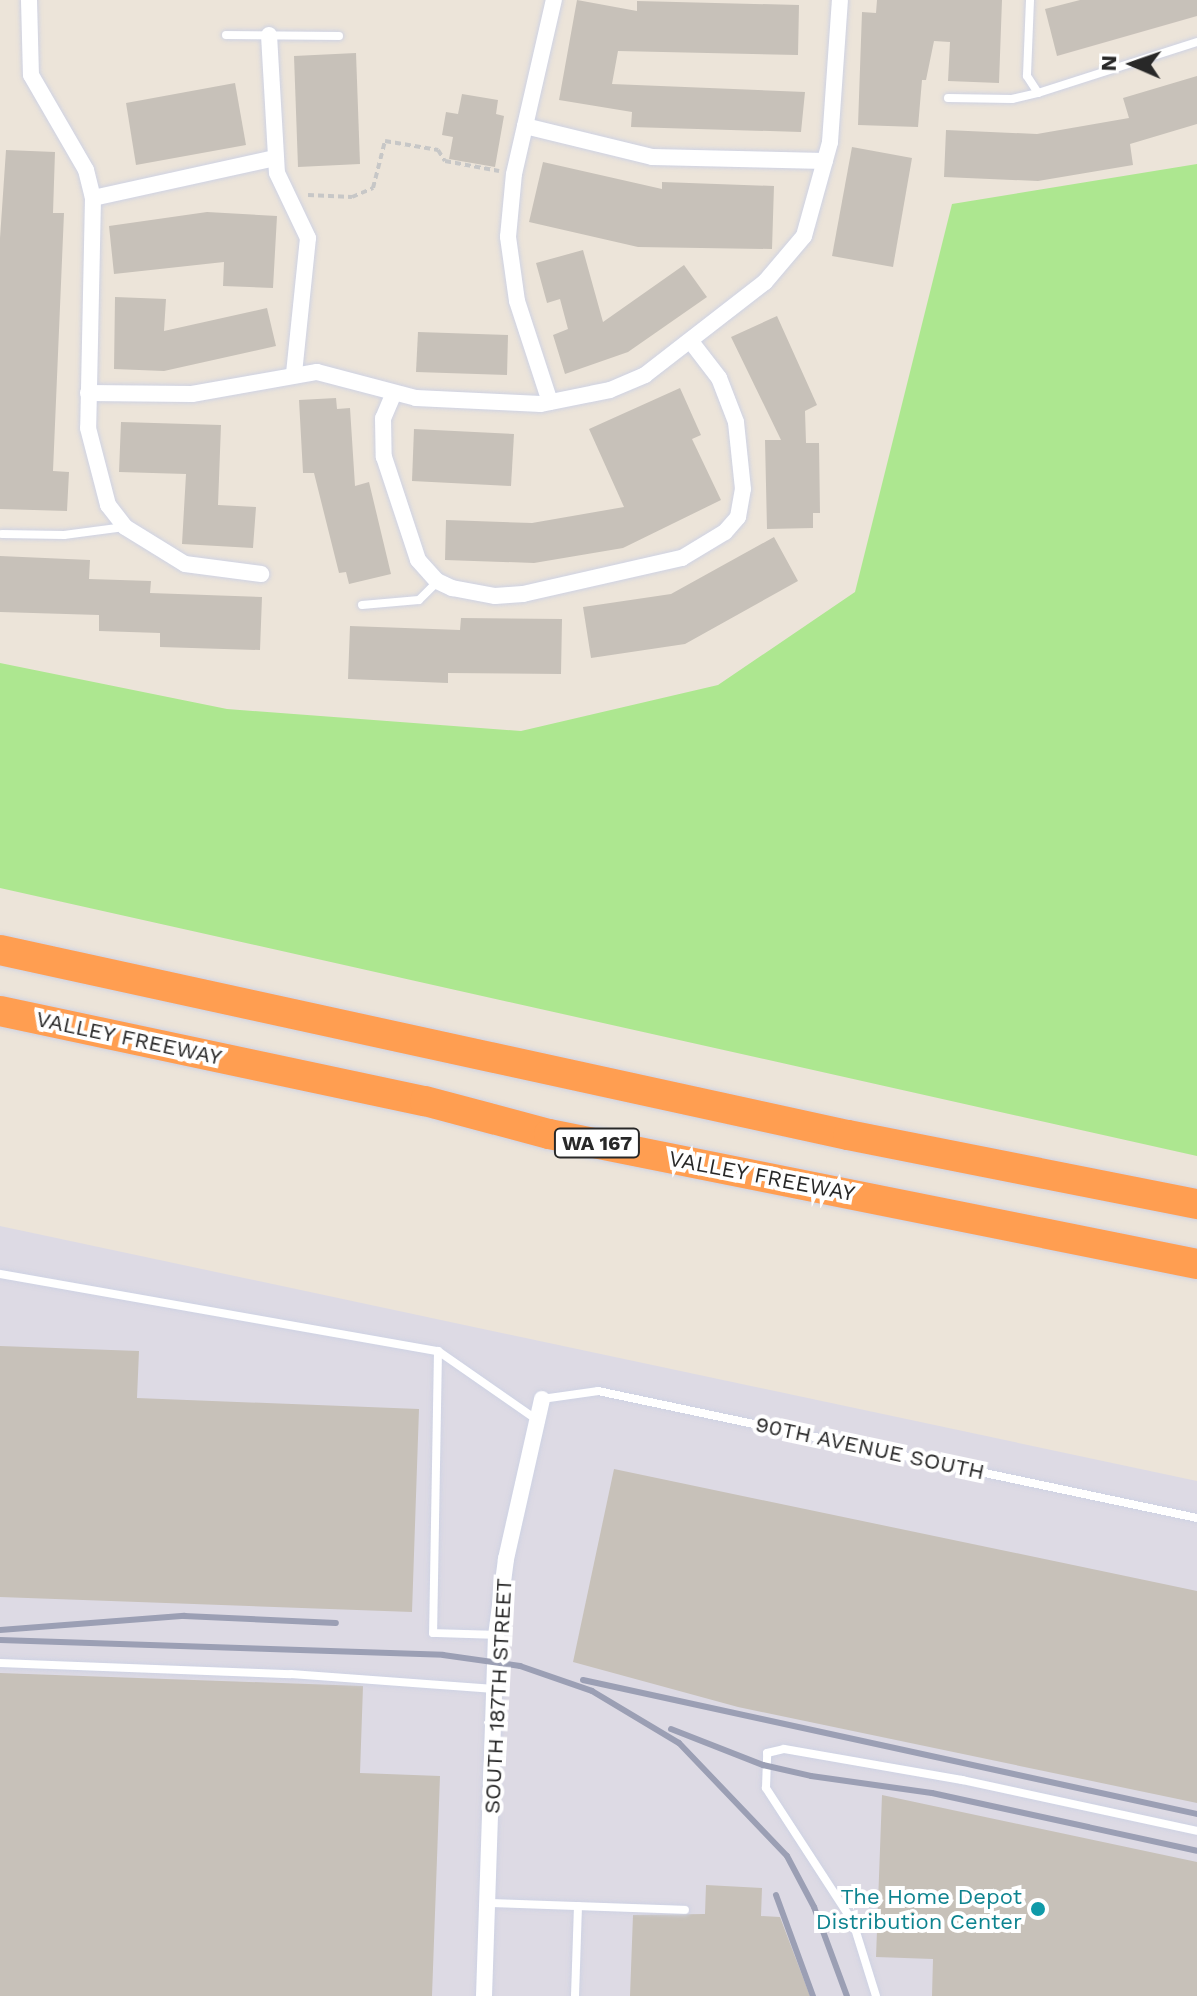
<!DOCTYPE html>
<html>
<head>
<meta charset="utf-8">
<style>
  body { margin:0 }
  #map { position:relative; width:1197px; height:1996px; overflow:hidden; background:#ece4d9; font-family:"Work Sans",sans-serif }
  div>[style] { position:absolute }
  .industrial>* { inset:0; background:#dddae4 }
  .green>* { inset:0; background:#ade790 }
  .building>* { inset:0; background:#c7c1b9 }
  .path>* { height:4px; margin-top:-2px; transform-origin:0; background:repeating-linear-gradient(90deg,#c7c7c7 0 6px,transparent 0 10px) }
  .roads { filter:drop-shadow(0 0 2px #ced2e3) drop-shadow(0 0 2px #ced2e3) }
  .service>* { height:8px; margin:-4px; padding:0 4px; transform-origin:4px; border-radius:4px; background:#fff }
  .minor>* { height:16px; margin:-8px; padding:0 8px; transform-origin:8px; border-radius:8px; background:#fff }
  .motorway>* { height:30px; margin:-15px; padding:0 15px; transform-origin:15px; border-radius:15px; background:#ff9e51 }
  .rail>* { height:6px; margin:-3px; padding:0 3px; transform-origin:3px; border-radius:3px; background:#9b9fb4 }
  .dots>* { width:22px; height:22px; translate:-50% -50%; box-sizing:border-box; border:4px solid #fff; border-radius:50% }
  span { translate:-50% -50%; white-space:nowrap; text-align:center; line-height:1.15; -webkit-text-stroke:8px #fff; paint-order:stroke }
  .shield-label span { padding:2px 6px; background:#fff; border:2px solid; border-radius:6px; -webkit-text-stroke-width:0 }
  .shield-label { font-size:20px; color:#282828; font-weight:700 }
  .street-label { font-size:22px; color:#282828 }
  .culture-label { font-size:22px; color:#0d838f }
  .right { translate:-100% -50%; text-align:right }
  .north { position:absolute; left:1093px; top:24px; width:80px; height:80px; -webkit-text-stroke:6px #fff; paint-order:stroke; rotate:272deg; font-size:22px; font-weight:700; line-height:32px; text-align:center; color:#282828 }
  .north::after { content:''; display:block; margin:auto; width:28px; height:36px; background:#282828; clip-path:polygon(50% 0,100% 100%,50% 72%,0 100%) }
</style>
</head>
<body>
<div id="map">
  <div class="industrial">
    <i style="clip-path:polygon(0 1226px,1197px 1481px,1197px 1996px,0 1996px)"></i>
  </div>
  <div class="green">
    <i style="clip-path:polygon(1197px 164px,1197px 1156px,0 888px,0 663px,227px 709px,521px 731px,718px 685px,855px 592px,952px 204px)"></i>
  </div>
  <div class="building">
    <i style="clip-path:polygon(577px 0,637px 11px,637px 1px,799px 5px,798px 55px,618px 51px,612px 84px,805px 92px,801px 132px,631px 127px,632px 112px,559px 100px)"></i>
    <i style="clip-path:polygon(877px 0,1002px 0,999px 83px,948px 81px,950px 42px,934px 41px,926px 80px,922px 80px,918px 127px,858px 125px,862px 12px,876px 13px)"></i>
    <i style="clip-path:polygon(1080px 0,1197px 0,1197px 16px,1057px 56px,1045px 9px)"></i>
    <i style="clip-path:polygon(356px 53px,360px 164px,298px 167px,294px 56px)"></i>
    <i style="clip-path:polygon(1197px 76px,1197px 124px,1130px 144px,1133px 165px,1038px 181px,944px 177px,946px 130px,1037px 134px,1129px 118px,1123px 98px)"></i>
    <i style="clip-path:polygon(235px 83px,246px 145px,136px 165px,126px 103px)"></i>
    <i style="clip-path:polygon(462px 94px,498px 100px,496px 114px,504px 116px,495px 167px,449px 159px,453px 137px,442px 135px,446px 112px,458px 114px)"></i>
    <i style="clip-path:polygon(852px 147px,912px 158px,893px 267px,832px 256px)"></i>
    <i style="clip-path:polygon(6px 150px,55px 152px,53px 213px,64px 213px,53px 471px,69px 472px,67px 511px,0 509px,0 238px)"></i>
    <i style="clip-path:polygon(543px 162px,662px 189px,662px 182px,774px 186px,772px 249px,638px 247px,529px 222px)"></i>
    <i style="clip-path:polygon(207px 212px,277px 216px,273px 288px,223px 286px,224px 262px,114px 274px,109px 226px)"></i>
    <i style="clip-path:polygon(583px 250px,603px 322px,684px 265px,707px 297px,628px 352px,565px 374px,553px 335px,568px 329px,560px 299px,547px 303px,536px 263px)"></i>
    <i style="clip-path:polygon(115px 297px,166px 299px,164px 331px,267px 308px,276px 346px,164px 371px,114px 369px)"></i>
    <i style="clip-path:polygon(777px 316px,817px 405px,805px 411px,806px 443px,819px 443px,820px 513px,813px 513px,813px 528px,767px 529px,765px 440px,781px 440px,731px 337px)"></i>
    <i style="clip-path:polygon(418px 332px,508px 335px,507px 375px,416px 372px)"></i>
    <i style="clip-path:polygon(680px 388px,701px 435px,692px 439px,721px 500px,623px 548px,534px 563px,445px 560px,446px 520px,532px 523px,624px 507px,589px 429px)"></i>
    <i style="clip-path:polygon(336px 398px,337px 409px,350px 408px,355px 486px,369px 482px,391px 574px,349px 584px,346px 572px,339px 573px,314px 473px,303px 473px,299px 400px)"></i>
    <i style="clip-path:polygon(121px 422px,221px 425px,218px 505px,256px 507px,253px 548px,182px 544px,186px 474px,119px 472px)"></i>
    <i style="clip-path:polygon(414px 429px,514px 434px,511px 486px,412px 481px)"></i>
    <i style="clip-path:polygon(774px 537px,798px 581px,685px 644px,591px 658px,583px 607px,671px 594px)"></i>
    <i style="clip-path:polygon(0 556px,90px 560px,89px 579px,151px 581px,150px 593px,262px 597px,260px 650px,160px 647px,160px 633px,99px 631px,99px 615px,0 612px)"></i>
    <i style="clip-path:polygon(461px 618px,562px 619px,561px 674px,448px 673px,448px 683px,348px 679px,350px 626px,460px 630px)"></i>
    <i style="clip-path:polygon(0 1346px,139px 1351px,137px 1398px,419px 1409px,412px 1612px,0 1597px)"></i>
    <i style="clip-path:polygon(614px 1469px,1197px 1591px,1197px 1803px,738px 1707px,573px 1662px)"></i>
    <i style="clip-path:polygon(0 1673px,363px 1686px,360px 1773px,440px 1776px,432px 1996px,0 1996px)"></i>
    <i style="clip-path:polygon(882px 1795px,1197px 1862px,1197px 1996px,932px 1996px,933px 1959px,876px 1957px)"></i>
    <i style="clip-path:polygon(706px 1885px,762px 1888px,761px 1916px,780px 1917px,810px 1996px,630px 1996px,633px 1915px,705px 1914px)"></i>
  </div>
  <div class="path">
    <i style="left:308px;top:195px;width:44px;rotate:2.6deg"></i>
    <i style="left:352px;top:197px;width:23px;rotate:-23deg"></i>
    <i style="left:373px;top:188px;width:49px;rotate:-75.7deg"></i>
    <i style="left:385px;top:141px;width:54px;rotate:9.6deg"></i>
    <i style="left:438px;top:150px;width:13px;rotate:58deg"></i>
    <i style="left:445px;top:161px;width:55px;rotate:10.5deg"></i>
  </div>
  <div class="roads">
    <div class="service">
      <i style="left:1030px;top:0;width:76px;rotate:92.3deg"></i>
      <i style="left:1027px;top:76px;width:20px;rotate:57deg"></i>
      <i style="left:1038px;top:93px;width:167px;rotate:-17.8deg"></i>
      <i style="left:226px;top:35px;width:113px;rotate:0.5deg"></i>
      <i style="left:948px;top:98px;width:64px;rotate:0.9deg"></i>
      <i style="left:1012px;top:99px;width:27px;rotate:-13deg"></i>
      <i style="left:2px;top:534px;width:62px;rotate:0.9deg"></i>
      <i style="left:64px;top:535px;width:61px;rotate:-7.6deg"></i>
      <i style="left:362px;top:605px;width:57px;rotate:-5deg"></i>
      <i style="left:419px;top:600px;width:25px;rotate:-45deg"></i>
      <i style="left:0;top:1274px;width:445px;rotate:10deg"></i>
      <i style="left:438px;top:1351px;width:282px;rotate:91deg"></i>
      <i style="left:433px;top:1633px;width:63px;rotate:1.8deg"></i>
      <i style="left:438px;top:1351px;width:119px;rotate:34.8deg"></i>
      <i style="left:542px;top:1399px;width:57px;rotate:-8.1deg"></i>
      <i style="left:598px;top:1391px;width:612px;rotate:11.97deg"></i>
      <i style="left:0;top:1663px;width:291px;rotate:2.2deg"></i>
      <i style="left:291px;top:1674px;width:204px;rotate:4.2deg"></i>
      <i style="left:488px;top:1903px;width:197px;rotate:2deg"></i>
      <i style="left:575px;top:1996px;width:90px;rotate:-88.1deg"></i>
      <i style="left:876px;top:1996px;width:77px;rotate:-107.3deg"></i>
      <i style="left:853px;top:1922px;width:160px;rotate:-123deg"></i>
      <i style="left:766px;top:1788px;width:35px;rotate:-88deg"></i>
      <i style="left:767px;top:1753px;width:17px;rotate:-13deg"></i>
      <i style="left:784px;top:1749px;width:181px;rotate:9.9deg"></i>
      <i style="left:962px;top:1780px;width:240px;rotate:12.2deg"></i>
    </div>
    <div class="minor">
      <i style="left:29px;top:0;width:75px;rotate:88.5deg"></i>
      <i style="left:31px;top:75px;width:110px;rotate:59.9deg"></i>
      <i style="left:86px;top:170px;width:29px;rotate:76deg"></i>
      <i style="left:93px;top:198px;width:230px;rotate:91.2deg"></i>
      <i style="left:88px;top:428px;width:80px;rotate:75.4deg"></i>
      <i style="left:108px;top:505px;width:28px;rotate:52deg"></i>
      <i style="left:125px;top:527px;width:70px;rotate:31.7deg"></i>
      <i style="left:185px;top:564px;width:77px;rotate:7.5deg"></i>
      <i style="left:269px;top:35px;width:138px;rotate:86.7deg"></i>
      <i style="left:277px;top:173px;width:72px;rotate:64.5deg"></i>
      <i style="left:308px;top:238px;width:136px;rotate:95.9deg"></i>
      <i style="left:525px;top:126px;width:131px;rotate:13.7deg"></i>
      <i style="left:652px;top:157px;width:173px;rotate:1.3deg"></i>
      <i style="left:93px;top:198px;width:186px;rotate:-12.4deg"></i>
      <i style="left:88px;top:393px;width:104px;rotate:0.6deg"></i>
      <i style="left:192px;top:394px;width:127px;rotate:-10deg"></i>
      <i style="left:317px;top:372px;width:102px;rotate:14.7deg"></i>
      <i style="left:416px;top:398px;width:125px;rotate:2.7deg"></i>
      <i style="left:541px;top:404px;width:70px;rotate:-11.5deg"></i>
      <i style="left:610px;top:390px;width:38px;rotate:-23deg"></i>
      <i style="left:645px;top:375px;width:152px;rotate:-37.8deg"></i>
      <i style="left:765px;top:282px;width:60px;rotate:-49.7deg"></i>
      <i style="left:804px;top:236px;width:98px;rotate:-74.5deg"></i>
      <i style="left:830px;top:142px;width:142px;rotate:-86deg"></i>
      <i style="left:393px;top:395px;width:25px;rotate:113deg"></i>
      <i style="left:383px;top:418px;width:39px;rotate:89deg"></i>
      <i style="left:384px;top:457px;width:108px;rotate:71.7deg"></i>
      <i style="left:418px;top:560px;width:28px;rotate:48deg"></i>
      <i style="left:437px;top:581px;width:17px;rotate:25deg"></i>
      <i style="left:452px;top:588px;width:44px;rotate:10.5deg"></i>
      <i style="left:495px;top:596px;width:28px;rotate:-4deg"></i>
      <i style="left:523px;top:594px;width:163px;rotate:-12.8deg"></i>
      <i style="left:682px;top:558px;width:50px;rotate:-31.2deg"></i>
      <i style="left:725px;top:532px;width:20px;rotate:-49deg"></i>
      <i style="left:738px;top:517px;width:28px;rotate:-80deg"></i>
      <i style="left:743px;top:489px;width:67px;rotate:-96deg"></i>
      <i style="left:736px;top:422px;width:47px;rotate:-111.1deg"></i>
      <i style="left:719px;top:378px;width:44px;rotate:-127.6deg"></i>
      <i style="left:550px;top:402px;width:106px;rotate:-108.1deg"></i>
      <i style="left:517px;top:301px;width:65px;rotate:-98deg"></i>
      <i style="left:508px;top:237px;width:63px;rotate:-84.6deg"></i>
      <i style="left:514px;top:174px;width:179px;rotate:-77.1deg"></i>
      <i style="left:484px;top:1996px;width:360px;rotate:-88.1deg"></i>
      <i style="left:496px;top:1636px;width:78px;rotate:-82.6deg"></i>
      <i style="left:506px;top:1559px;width:164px;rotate:-77.3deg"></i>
    </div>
    <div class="motorway">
      <i style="left:0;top:950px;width:868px;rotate:12.31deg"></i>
      <i style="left:848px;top:1135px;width:356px;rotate:11.2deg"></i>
      <i style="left:0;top:1011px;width:434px;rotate:12deg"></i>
      <i style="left:425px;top:1101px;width:128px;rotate:14.9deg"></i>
      <i style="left:549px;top:1134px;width:661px;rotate:11.34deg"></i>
    </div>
  </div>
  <div class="rail">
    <i style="left:0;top:1630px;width:185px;rotate:-4.4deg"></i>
    <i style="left:184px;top:1616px;width:152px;rotate:2.6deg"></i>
    <i style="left:0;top:1640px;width:443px;rotate:1.9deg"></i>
    <i style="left:443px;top:1655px;width:78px;rotate:8.1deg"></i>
    <i style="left:520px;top:1666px;width:76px;rotate:19.1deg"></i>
    <i style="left:592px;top:1691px;width:101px;rotate:30.9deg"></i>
    <i style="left:679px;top:1743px;width:156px;rotate:46.3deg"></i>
    <i style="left:787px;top:1856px;width:58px;rotate:62.1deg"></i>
    <i style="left:814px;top:1907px;width:95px;rotate:69.7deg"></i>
    <i style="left:583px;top:1680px;width:628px;rotate:12.31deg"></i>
    <i style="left:671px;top:1729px;width:99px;rotate:21.4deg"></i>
    <i style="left:763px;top:1765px;width:49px;rotate:12.9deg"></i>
    <i style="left:811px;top:1776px;width:122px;rotate:8deg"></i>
    <i style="left:932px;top:1793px;width:271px;rotate:12.3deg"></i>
    <i style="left:776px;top:1895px;width:108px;rotate:69.9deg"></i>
  </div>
  <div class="dots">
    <i style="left:1038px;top:1909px;background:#0f9aa8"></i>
  </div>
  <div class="shield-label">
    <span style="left:597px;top:1143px">WA 167</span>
  </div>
  <div class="street-label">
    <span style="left:129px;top:1038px;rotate:12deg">VALLEY FREEWAY</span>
    <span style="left:762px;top:1176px;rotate:11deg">VALLEY FREEWAY</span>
    <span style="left:870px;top:1448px;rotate:12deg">90TH AVENUE SOUTH</span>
    <span style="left:498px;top:1696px;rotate:-87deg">SOUTH 187TH STREET</span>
  </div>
  <div class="culture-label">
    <span class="right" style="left:1022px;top:1909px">The Home Depot<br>Distribution Center</span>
  </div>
  <div class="north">N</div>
</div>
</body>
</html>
